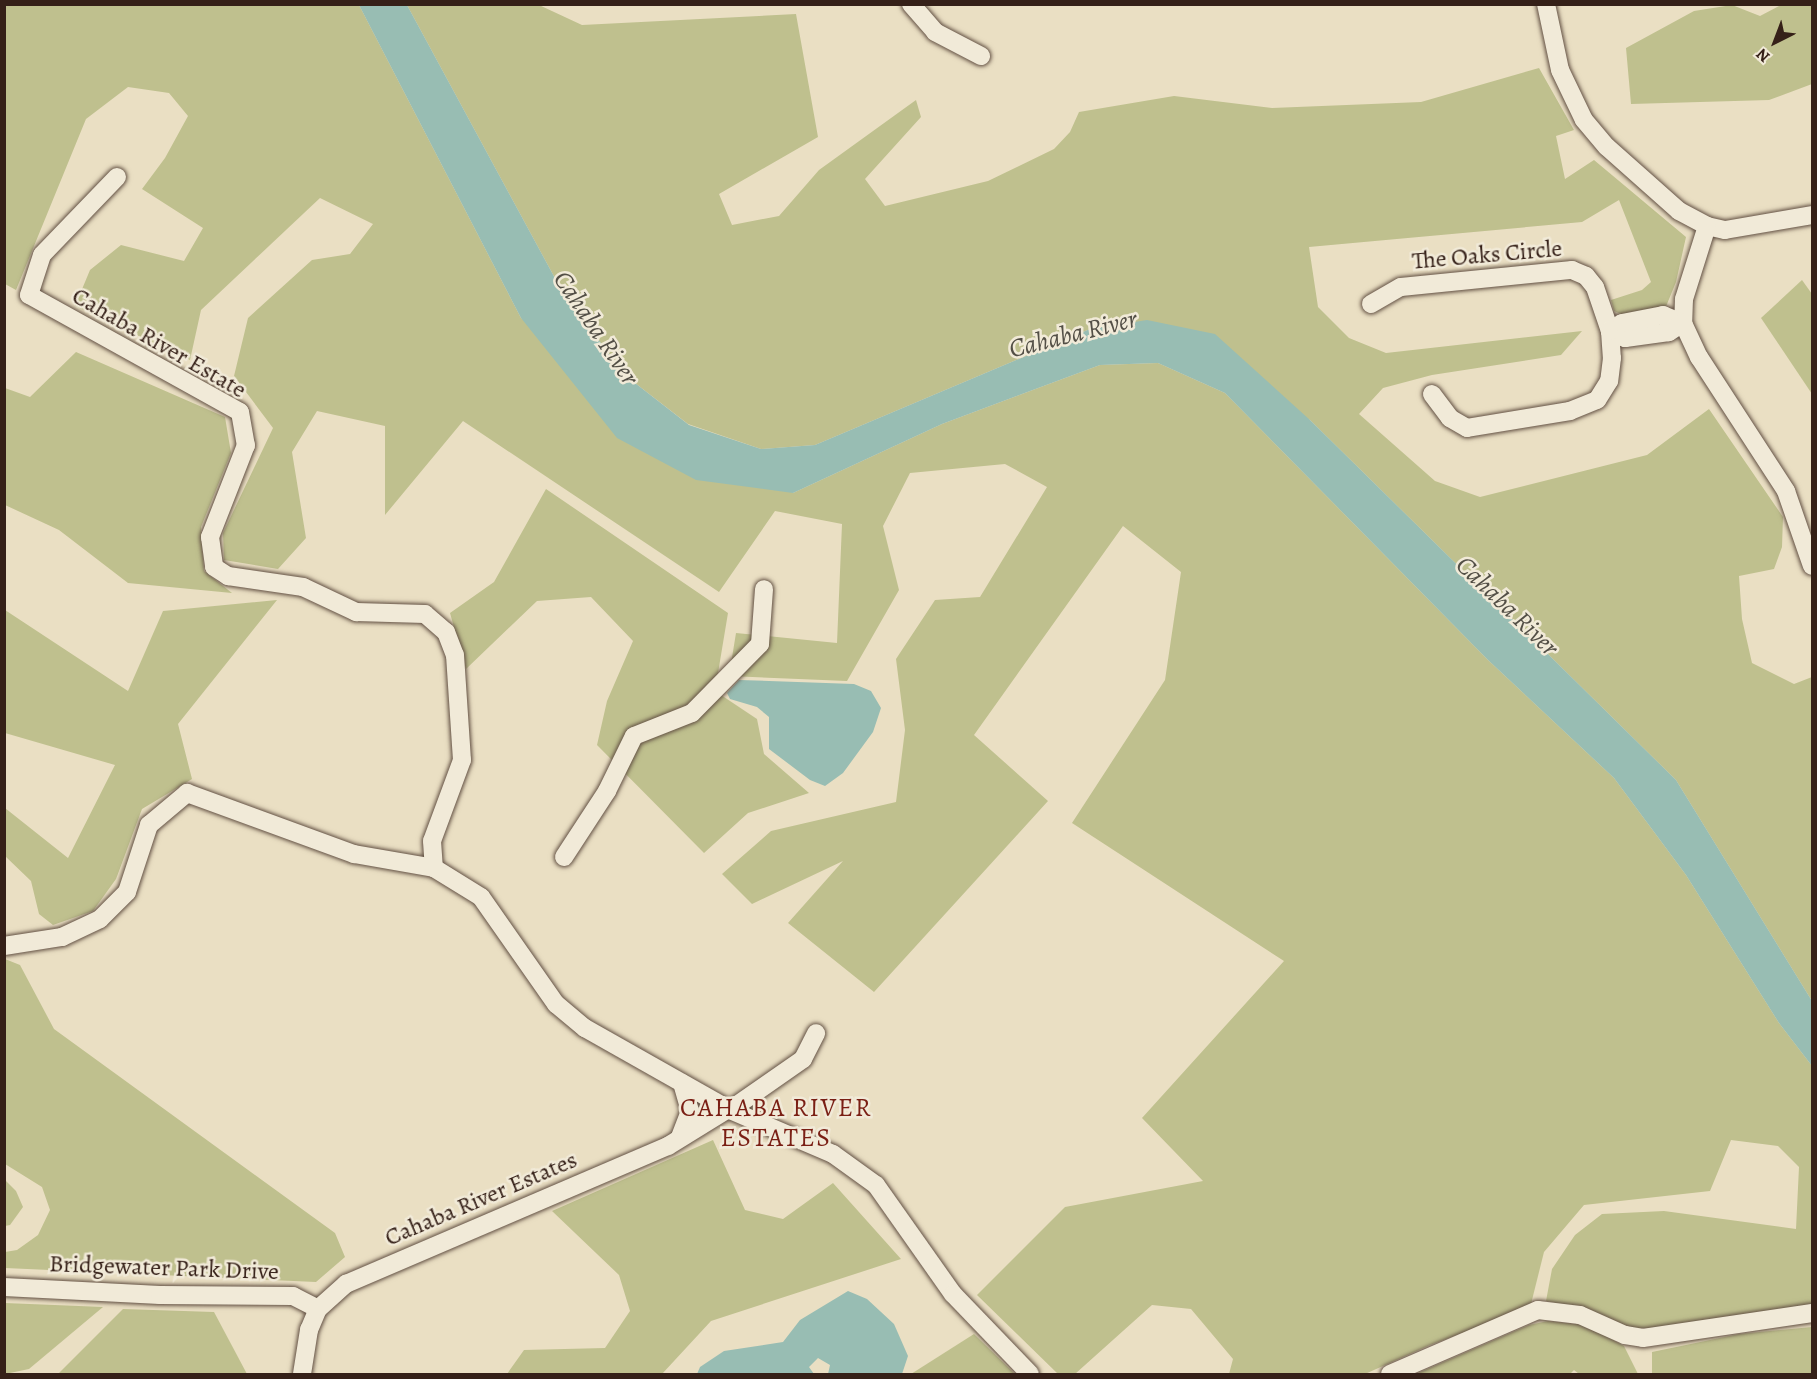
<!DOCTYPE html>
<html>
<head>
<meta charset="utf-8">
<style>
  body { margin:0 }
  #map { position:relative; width:1817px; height:1379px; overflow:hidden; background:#eadfc3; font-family:Alegreya,serif }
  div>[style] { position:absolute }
  .green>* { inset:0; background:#bfc08e }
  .water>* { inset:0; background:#98bdb3 }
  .roads { filter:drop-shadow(0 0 2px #625043) drop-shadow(0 0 2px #625043) }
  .minor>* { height:18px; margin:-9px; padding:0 9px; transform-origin:9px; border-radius:9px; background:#f1ead8 }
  span { translate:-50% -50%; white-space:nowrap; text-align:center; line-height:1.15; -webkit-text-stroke:5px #f1ead8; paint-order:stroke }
  .street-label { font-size:24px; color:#352018 }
  .water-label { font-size:26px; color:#534f46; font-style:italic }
  .neighbourhood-label { font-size:26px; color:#7a1f14; letter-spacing:1.5px }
  .frame { position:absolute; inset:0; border:6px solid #352018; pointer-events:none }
  .north { position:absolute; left:1745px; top:12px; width:60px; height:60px; -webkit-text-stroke:4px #f1ead8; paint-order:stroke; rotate:222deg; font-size:16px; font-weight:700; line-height:24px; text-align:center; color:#352018 }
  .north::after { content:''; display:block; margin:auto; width:21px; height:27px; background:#352018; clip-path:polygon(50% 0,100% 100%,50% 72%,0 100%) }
</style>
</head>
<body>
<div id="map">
  <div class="green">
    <i style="clip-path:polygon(4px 5px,359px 5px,521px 318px,793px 493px,942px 424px,1100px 365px,1158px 363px,1225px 393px,1488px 660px,1614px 778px,1686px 875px,1779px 1023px,1812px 1066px,1812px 1304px,1659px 1328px,1622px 1328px,1581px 1308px,1546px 1301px,1552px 1269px,1575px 1235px,1602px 1214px,1664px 1211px,1796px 1229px,1799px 1167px,1778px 1146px,1731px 1140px,1710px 1191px,1584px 1205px,1544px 1252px,1530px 1308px,1430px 1345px,1365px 1374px,1229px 1374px,1233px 1359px,1191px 1309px,1152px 1305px,1075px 1374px,1058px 1374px,977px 1295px,1065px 1207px,1203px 1181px,1142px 1118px,1284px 961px,1072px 823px,1165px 680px,1181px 572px,1123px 526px,974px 735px,1048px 801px,874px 992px,788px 923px,843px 861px,752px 904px,722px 874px,771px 831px,896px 802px,905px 730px,896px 659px,935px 600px,980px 597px,1047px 487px,1005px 464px,910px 473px,883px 526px,899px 590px,847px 681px,729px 676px,736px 633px,837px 643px,842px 524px,775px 511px,719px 592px,463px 421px,385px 515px,385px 426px,317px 411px,292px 452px,306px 538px,278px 569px,224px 560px,223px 533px,273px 428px,234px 376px,248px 318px,312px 260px,350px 254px,373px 224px,320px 198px,201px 310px,190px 360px,75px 306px,90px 270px,121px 245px,184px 261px,203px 228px,142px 189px,165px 158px,188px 116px,169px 93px,128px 87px,86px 119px,16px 290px,5px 284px)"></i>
    <i style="clip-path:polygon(407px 5px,539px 5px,582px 25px,796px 14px,818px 137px,719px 194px,732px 225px,779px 216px,819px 170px,916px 100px,921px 117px,865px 179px,885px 206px,988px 181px,1054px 149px,1070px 132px,1079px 112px,1174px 96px,1272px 108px,1421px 102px,1539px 68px,1574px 130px,1556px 136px,1565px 179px,1594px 160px,1686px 237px,1676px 282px,1665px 309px,1623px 315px,1614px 311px,1611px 300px,1642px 290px,1651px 282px,1619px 200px,1582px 222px,1309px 247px,1318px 307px,1349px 338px,1386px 353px,1582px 331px,1561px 355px,1432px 375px,1383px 388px,1359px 414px,1435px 481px,1480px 497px,1647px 455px,1709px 409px,1783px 517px,1782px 547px,1774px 569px,1739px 576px,1742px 619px,1752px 663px,1794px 684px,1812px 677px,1812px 1001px,1676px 780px,1310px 420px,1090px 329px,815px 445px,761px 449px,688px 424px,626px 376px,563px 293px)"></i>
    <i style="clip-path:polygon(1732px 5px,1760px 16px,1781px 5px,1812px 5px,1812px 84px,1769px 100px,1631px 104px,1626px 48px,1694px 11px)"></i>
    <i style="clip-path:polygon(1802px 280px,1812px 294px,1812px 394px,1761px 318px)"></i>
    <i style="clip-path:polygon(76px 352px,225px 417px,231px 453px,201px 527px,204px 571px,232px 593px,128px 583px,59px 530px,5px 505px,5px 388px,30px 397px)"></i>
    <i style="clip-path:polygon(546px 489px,728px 613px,715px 691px,757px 719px,764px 754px,809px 793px,748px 813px,704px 853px,597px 745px,607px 701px,633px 641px,591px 597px,537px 601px,466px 669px,450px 613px,494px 582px)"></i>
    <i style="clip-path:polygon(277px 600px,178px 724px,192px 779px,142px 809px,116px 879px,93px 911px,53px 925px,39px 914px,31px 881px,5px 856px,5px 808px,68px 858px,115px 765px,5px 733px,5px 610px,128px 691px,163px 611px)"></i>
    <i style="clip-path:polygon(5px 959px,20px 965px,54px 1029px,335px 1233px,345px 1257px,316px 1282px,5px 1268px,5px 1252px,17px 1250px,38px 1235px,50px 1210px,42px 1187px,5px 1164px)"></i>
    <i style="clip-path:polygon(713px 1140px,745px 1210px,783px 1219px,833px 1183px,901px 1259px,711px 1321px,662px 1374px,507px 1374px,524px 1350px,605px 1348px,630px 1311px,619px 1275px,552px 1211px)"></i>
    <i style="clip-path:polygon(5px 1180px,16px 1191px,23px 1207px,10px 1225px,5px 1226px)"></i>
    <i style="clip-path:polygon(5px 1303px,103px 1307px,29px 1369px,5px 1374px)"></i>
    <i style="clip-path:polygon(123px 1309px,214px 1312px,247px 1374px,58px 1374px)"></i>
    <i style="clip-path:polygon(1548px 1321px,1586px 1325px,1624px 1346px,1638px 1374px,1579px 1374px,1574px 1370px,1570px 1374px,1416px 1374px,1529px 1325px)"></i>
    <i style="clip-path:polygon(1812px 1327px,1812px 1374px,1652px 1374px,1652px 1352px,1739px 1334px)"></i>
    <i style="clip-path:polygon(974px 1334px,1015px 1374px,911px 1374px)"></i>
  </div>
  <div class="water">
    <i style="clip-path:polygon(359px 5px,407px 5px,563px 293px,626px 376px,689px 425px,761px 449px,815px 445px,1090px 329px,1147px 320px,1215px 334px,1310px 420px,1676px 780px,1812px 1001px,1812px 1066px,1779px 1023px,1686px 875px,1614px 778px,1488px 660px,1225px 393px,1158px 363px,1100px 365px,942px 424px,793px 493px,696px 480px,617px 438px,521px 318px)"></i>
    <i style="clip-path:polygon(739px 680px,854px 684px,871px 691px,881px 708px,873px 732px,843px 773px,825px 786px,810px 780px,769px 749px,769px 717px,757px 707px,730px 699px,727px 693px)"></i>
    <i style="clip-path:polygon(848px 1291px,867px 1299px,894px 1324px,908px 1356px,902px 1374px,828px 1374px,830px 1365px,818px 1358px,809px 1367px,814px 1374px,697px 1374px,700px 1367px,724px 1351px,783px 1342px,800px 1320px)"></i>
  </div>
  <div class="roads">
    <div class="minor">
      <i style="left:911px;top:4px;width:37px;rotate:49deg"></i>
      <i style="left:935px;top:32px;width:52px;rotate:27.6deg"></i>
      <i style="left:1546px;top:4px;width:67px;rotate:78deg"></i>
      <i style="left:1560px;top:70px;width:55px;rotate:64.4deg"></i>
      <i style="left:1584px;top:120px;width:35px;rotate:50deg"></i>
      <i style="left:1607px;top:147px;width:96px;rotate:41.6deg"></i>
      <i style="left:1679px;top:211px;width:32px;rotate:28deg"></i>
      <i style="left:1707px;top:226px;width:18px;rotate:13deg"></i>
      <i style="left:1725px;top:230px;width:88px;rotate:-9.8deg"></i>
      <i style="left:117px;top:177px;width:108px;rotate:133.9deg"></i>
      <i style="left:42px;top:255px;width:42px;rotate:108deg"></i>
      <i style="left:29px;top:295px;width:241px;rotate:29deg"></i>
      <i style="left:240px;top:412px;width:34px;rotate:80deg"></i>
      <i style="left:246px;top:445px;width:99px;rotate:111.4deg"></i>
      <i style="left:210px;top:537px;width:30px;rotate:82deg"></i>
      <i style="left:214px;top:567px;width:17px;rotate:33deg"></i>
      <i style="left:228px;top:576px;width:76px;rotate:8.3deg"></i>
      <i style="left:303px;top:587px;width:59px;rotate:25.3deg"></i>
      <i style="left:356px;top:612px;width:69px;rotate:1.7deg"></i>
      <i style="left:425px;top:614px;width:28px;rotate:41deg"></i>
      <i style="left:446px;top:632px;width:25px;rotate:69deg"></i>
      <i style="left:455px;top:655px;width:105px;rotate:86.2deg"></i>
      <i style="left:462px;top:760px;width:86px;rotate:110.3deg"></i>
      <i style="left:432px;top:841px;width:27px;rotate:86deg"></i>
      <i style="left:1707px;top:226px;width:77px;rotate:107.5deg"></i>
      <i style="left:1684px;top:299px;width:24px;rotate:92deg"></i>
      <i style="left:1683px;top:323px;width:38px;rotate:65deg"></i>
      <i style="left:1699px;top:357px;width:160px;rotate:57deg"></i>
      <i style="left:1786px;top:491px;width:79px;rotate:70.9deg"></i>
      <i style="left:1371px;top:304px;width:34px;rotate:-30deg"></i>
      <i style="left:1401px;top:287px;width:172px;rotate:-5.7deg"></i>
      <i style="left:1572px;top:270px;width:15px;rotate:23deg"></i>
      <i style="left:1586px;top:276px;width:14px;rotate:51deg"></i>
      <i style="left:1595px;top:287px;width:46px;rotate:71.2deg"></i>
      <i style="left:1610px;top:331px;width:27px;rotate:86deg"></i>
      <i style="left:1612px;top:358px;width:23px;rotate:97deg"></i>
      <i style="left:1609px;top:381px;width:22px;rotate:122deg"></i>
      <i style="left:1597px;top:400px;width:29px;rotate:158deg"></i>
      <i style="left:1570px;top:411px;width:104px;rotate:170.6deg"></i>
      <i style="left:1467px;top:428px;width:20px;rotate:-150deg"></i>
      <i style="left:1450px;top:418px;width:30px;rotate:-127deg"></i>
      <i style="left:1663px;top:315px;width:22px;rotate:22deg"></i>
      <i style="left:1683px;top:323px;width:17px;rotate:147deg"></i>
      <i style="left:1669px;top:332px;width:44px;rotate:172.2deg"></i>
      <i style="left:1625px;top:338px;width:17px;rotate:-155deg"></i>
      <i style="left:1610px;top:331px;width:14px;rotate:-34deg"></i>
      <i style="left:1622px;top:323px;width:42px;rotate:-11deg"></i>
      <i style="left:564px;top:857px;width:79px;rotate:-56.9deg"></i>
      <i style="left:607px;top:791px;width:61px;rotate:-63.9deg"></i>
      <i style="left:634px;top:736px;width:62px;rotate:-21.6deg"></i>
      <i style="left:692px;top:713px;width:97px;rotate:-45.4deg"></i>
      <i style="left:760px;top:644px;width:55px;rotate:-85.8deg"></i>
      <i style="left:4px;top:946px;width:59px;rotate:-8.8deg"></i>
      <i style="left:62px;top:937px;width:42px;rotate:-25.3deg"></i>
      <i style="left:100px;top:919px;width:38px;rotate:-45deg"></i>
      <i style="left:127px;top:892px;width:71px;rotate:-71.8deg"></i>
      <i style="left:149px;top:825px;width:50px;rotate:-40.1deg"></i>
      <i style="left:187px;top:793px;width:178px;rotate:20.1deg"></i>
      <i style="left:354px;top:854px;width:81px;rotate:9.9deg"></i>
      <i style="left:434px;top:868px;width:55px;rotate:31.7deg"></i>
      <i style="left:481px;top:897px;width:131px;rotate:55deg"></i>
      <i style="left:556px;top:1004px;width:38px;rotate:40deg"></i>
      <i style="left:585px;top:1028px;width:167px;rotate:29.5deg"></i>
      <i style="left:730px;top:1110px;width:112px;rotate:23.1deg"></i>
      <i style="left:833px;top:1154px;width:53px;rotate:35.8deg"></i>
      <i style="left:876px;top:1185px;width:133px;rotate:54.8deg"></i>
      <i style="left:953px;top:1294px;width:111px;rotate:46.1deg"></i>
      <i style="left:730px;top:1110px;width:89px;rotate:-34.9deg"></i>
      <i style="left:803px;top:1059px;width:29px;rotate:-63deg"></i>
      <i style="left:680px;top:1137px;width:28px;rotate:-69deg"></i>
      <i style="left:690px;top:1111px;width:29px;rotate:-106deg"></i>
      <i style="left:4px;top:1287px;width:156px;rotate:2.9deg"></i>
      <i style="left:160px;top:1295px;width:133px;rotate:0.4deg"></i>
      <i style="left:293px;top:1296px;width:28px;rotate:27deg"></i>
      <i style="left:302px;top:1374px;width:45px;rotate:-81deg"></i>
      <i style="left:309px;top:1330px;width:23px;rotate:-67deg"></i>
      <i style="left:318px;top:1309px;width:38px;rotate:-42deg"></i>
      <i style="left:346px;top:1284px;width:350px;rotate:-23.2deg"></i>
      <i style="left:668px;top:1146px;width:70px;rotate:-31.7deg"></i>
      <i style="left:1390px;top:1374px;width:161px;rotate:-23.4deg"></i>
      <i style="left:1538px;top:1310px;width:42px;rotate:6.8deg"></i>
      <i style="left:1580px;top:1315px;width:49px;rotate:24deg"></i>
      <i style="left:1625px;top:1335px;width:18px;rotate:9deg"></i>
      <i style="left:1643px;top:1338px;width:171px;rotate:-8.4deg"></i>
    </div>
  </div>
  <div class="street-label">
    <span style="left:1487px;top:255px;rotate:-5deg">The Oaks Circle</span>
    <span style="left:159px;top:343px;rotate:30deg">Cahaba River Estate</span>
    <span style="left:481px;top:1199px;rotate:-23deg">Cahaba River Estates</span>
    <span style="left:164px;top:1268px;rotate:2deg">Bridgewater Park Drive</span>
  </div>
  <div class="water-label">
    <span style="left:596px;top:328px;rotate:56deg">Cahaba River</span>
    <span style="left:1073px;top:334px;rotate:-14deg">Cahaba River</span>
    <span style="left:1507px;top:606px;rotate:44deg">Cahaba River</span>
  </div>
  <div class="neighbourhood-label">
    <span style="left:776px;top:1123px">CAHABA RIVER<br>ESTATES</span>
  </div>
  <div class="frame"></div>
  <div class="north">N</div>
</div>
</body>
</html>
